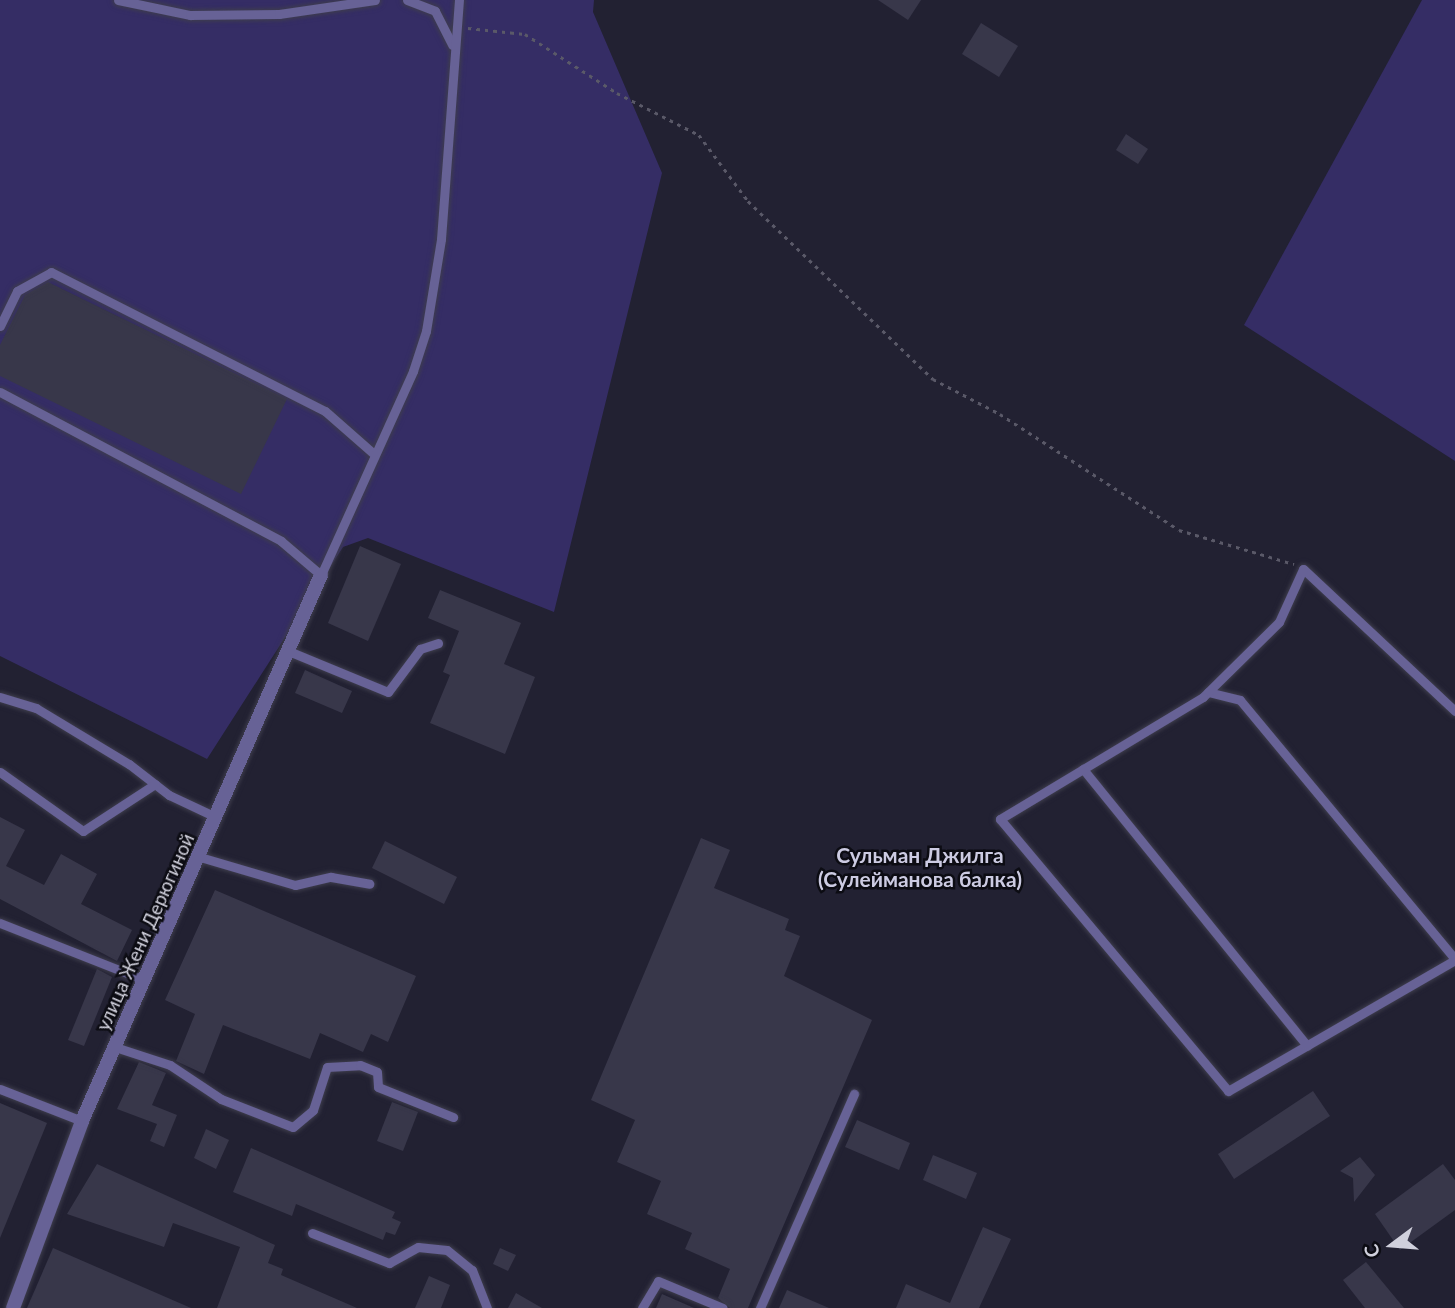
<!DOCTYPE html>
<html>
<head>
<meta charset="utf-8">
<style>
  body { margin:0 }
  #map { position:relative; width:1455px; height:1308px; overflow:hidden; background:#222132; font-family:Lato,sans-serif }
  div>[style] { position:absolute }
  .green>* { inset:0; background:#352d65 }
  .building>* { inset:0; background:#38374a }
  .path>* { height:2.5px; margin-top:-1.25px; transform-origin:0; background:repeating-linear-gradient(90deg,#5a5968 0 3.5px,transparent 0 8.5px) }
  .roads { filter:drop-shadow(0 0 2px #3e3d4d) drop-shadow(0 0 2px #3e3d4d) }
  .service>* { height:9px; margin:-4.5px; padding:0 4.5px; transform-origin:4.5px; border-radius:4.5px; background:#676296 }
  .minor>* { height:14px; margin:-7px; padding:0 7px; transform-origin:7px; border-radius:7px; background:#676296 }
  span { translate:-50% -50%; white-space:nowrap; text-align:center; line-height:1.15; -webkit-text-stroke:5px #0c0c13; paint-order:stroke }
  .street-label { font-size:19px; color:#d0d0dc }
  .neighbourhood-label { font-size:21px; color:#cccbe2; font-weight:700 }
  .north { position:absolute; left:1357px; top:1210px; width:70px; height:70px; -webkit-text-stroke:5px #0c0c13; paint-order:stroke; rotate:254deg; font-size:19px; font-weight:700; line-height:28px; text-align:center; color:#d0d0dc }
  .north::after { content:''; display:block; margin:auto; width:24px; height:32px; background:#d0d0dc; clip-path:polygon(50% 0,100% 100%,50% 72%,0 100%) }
</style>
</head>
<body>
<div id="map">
  <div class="green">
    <i style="clip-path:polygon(0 0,594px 0,593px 12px,662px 173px,554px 612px,368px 538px,343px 547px,207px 759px,0 656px)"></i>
    <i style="clip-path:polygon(1422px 0,1455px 0,1455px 461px,1244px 325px)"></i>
  </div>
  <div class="building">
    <i style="clip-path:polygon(878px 0,921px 0,908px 20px)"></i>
    <i style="clip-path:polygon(981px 23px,1018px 46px,999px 77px,962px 54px)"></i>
    <i style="clip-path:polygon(1126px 134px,1148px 149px,1138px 164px,1116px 150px)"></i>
    <i style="clip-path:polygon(48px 282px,287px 399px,241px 494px,0 376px,0 345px,25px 295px)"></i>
    <i style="clip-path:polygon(360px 546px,401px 564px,368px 641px,328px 623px)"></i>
    <i style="clip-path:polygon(440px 590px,521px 623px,504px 664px,535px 677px,505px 754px,430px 723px,450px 675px,443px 672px,459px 631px,428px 618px)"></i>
    <i style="clip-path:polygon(305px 670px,352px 691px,342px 713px,295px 693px)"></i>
    <i style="clip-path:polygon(0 817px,25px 830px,6px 866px,44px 885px,61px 854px,97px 874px,81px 904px,132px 930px,117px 961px,0 899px)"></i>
    <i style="clip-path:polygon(701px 838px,730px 850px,714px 888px,789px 919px,785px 930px,800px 936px,784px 976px,872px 1020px,748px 1308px,730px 1308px,718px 1298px,730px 1269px,685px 1249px,692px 1233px,647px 1214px,661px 1181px,617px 1162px,635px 1120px,591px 1100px)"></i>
    <i style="clip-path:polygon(385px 841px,457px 877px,444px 904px,372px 868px)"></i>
    <i style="clip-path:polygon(215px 890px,416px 976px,388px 1042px,371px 1034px,363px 1052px,320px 1033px,310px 1059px,223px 1025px,204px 1074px,176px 1061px,195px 1014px,165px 1000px)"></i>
    <i style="clip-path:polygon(97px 969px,112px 977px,84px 1046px,68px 1040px)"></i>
    <i style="clip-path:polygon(139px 1062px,166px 1073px,152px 1105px,177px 1115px,164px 1147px,150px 1141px,157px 1124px,117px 1109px)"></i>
    <i style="clip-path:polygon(1313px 1091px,1330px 1116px,1234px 1179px,1218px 1154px)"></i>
    <i style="clip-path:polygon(392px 1102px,418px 1112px,403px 1151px,377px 1141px)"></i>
    <i style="clip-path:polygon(0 1103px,47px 1123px,0 1238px)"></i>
    <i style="clip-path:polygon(857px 1120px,910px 1143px,899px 1170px,845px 1147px)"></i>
    <i style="clip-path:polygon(206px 1129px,229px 1140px,216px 1169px,194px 1158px)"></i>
    <i style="clip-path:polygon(251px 1148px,395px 1212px,392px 1218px,401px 1222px,395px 1235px,386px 1232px,383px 1240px,296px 1204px,292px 1216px,233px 1192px)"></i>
    <i style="clip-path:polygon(933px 1155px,977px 1173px,966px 1199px,923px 1180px)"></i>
    <i style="clip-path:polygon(1360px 1157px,1375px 1175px,1354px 1202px,1353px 1178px,1340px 1171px)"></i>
    <i style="clip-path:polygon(97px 1164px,275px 1245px,268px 1263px,283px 1269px,281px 1275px,357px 1308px,217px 1308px,240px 1247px,173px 1223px,164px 1247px,67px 1214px)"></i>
    <i style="clip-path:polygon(1443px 1164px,1455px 1180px,1455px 1210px,1400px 1250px,1375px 1214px)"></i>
    <i style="clip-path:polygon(983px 1227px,1011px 1239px,979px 1308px,896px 1308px,906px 1284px,950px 1303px)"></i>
    <i style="clip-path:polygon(53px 1248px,191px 1308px,27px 1308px)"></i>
    <i style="clip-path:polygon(500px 1248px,516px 1255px,508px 1271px,493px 1264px)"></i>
    <i style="clip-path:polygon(1366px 1262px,1404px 1308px,1365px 1308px,1343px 1280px)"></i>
    <i style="clip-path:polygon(429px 1276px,450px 1285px,441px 1308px,415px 1308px)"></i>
    <i style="clip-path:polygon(787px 1290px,829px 1308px,779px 1308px)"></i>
    <i style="clip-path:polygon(516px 1293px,542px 1308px,508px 1308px)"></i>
    <i style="clip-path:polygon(662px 1294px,694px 1308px,656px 1308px)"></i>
  </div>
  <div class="path">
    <i style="left:468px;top:28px;width:57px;rotate:6deg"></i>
    <i style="left:525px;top:34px;width:109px;rotate:32.7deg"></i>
    <i style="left:617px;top:93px;width:92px;rotate:27.1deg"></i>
    <i style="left:699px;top:135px;width:82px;rotate:53.4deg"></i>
    <i style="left:748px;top:201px;width:257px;rotate:43.9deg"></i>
    <i style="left:933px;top:379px;width:76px;rotate:27.6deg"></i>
    <i style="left:1000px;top:414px;width:213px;rotate:32.9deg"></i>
    <i style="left:1179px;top:530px;width:120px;rotate:16.5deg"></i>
  </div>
  <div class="roads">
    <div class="service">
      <i style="left:118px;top:0;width:74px;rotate:11.8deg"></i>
      <i style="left:190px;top:15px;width:89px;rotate:-0.6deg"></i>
      <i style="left:279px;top:14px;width:97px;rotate:-8.3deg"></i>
      <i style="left:407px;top:0;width:30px;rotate:21deg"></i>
      <i style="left:435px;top:11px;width:38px;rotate:63deg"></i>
      <i style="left:0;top:326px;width:39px;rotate:-64deg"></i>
      <i style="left:17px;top:291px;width:39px;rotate:-29deg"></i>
      <i style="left:51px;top:272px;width:307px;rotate:26.9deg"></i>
      <i style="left:325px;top:411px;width:65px;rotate:41.3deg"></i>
      <i style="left:0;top:392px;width:318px;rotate:27.9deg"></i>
      <i style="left:281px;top:541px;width:52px;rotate:40.4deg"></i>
      <i style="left:321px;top:575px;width:224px;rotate:-65.7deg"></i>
      <i style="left:413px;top:371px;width:42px;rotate:-72deg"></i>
      <i style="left:426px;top:331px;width:93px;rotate:-80.7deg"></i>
      <i style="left:441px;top:239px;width:240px;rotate:-85.7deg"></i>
      <i style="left:286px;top:650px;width:110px;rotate:22.4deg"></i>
      <i style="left:388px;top:692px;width:54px;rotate:-53.3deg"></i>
      <i style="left:420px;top:649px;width:19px;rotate:-18deg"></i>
      <i style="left:1208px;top:692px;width:33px;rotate:14deg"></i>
      <i style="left:1240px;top:700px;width:337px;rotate:50.3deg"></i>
      <i style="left:0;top:697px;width:38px;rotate:17deg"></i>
      <i style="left:36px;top:708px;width:109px;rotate:31.1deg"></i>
      <i style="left:129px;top:764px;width:51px;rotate:37.8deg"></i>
      <i style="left:169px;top:795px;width:52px;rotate:25.1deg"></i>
      <i style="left:1455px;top:711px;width:208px;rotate:-136.9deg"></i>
      <i style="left:1303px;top:569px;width:58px;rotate:114.4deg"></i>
      <i style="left:1279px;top:622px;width:107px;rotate:135.4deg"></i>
      <i style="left:1203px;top:697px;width:237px;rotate:149deg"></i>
      <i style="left:1000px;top:819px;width:355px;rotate:50deg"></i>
      <i style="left:1228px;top:1091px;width:262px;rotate:-30deg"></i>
      <i style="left:1083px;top:769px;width:356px;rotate:51deg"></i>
      <i style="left:0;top:772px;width:102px;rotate:35.4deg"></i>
      <i style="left:83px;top:831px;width:86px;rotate:-33.1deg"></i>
      <i style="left:200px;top:857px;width:99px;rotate:16.4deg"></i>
      <i style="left:295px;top:885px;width:37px;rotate:-13deg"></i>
      <i style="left:331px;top:877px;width:39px;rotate:10deg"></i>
      <i style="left:0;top:923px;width:156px;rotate:21.5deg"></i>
      <i style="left:115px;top:1047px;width:58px;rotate:18.1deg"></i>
      <i style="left:170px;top:1065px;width:61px;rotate:33.7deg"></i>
      <i style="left:221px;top:1099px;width:77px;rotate:21.3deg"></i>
      <i style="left:293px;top:1127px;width:26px;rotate:-40deg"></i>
      <i style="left:313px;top:1110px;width:45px;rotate:-72deg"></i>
      <i style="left:327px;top:1067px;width:33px;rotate:-3deg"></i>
      <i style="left:360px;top:1065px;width:18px;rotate:22deg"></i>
      <i style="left:377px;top:1072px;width:15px;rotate:86deg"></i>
      <i style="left:378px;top:1087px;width:81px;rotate:21.8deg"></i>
      <i style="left:0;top:1089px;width:88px;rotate:21.3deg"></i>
      <i style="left:312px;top:1233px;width:83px;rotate:21.3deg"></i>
      <i style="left:389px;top:1263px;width:33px;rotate:-29deg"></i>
      <i style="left:418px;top:1247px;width:29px;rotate:6deg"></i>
      <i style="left:447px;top:1250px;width:32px;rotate:39deg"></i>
      <i style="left:472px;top:1270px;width:41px;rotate:68.5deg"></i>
      <i style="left:642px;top:1308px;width:31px;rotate:-59deg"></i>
      <i style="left:658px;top:1281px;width:70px;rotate:22.6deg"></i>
      <i style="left:760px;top:1308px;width:234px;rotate:-66.3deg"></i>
    </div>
    <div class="minor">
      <i style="left:13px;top:1308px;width:199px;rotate:-69.7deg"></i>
      <i style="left:82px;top:1121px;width:596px;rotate:-66.36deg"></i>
    </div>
  </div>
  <div class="street-label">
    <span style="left:145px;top:932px;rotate:-66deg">улица Жени Дерюгиной</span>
  </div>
  <div class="neighbourhood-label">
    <span style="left:920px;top:867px">Сульман Джилга<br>(Сулейманова балка)</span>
  </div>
  <div class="north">С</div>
</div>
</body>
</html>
